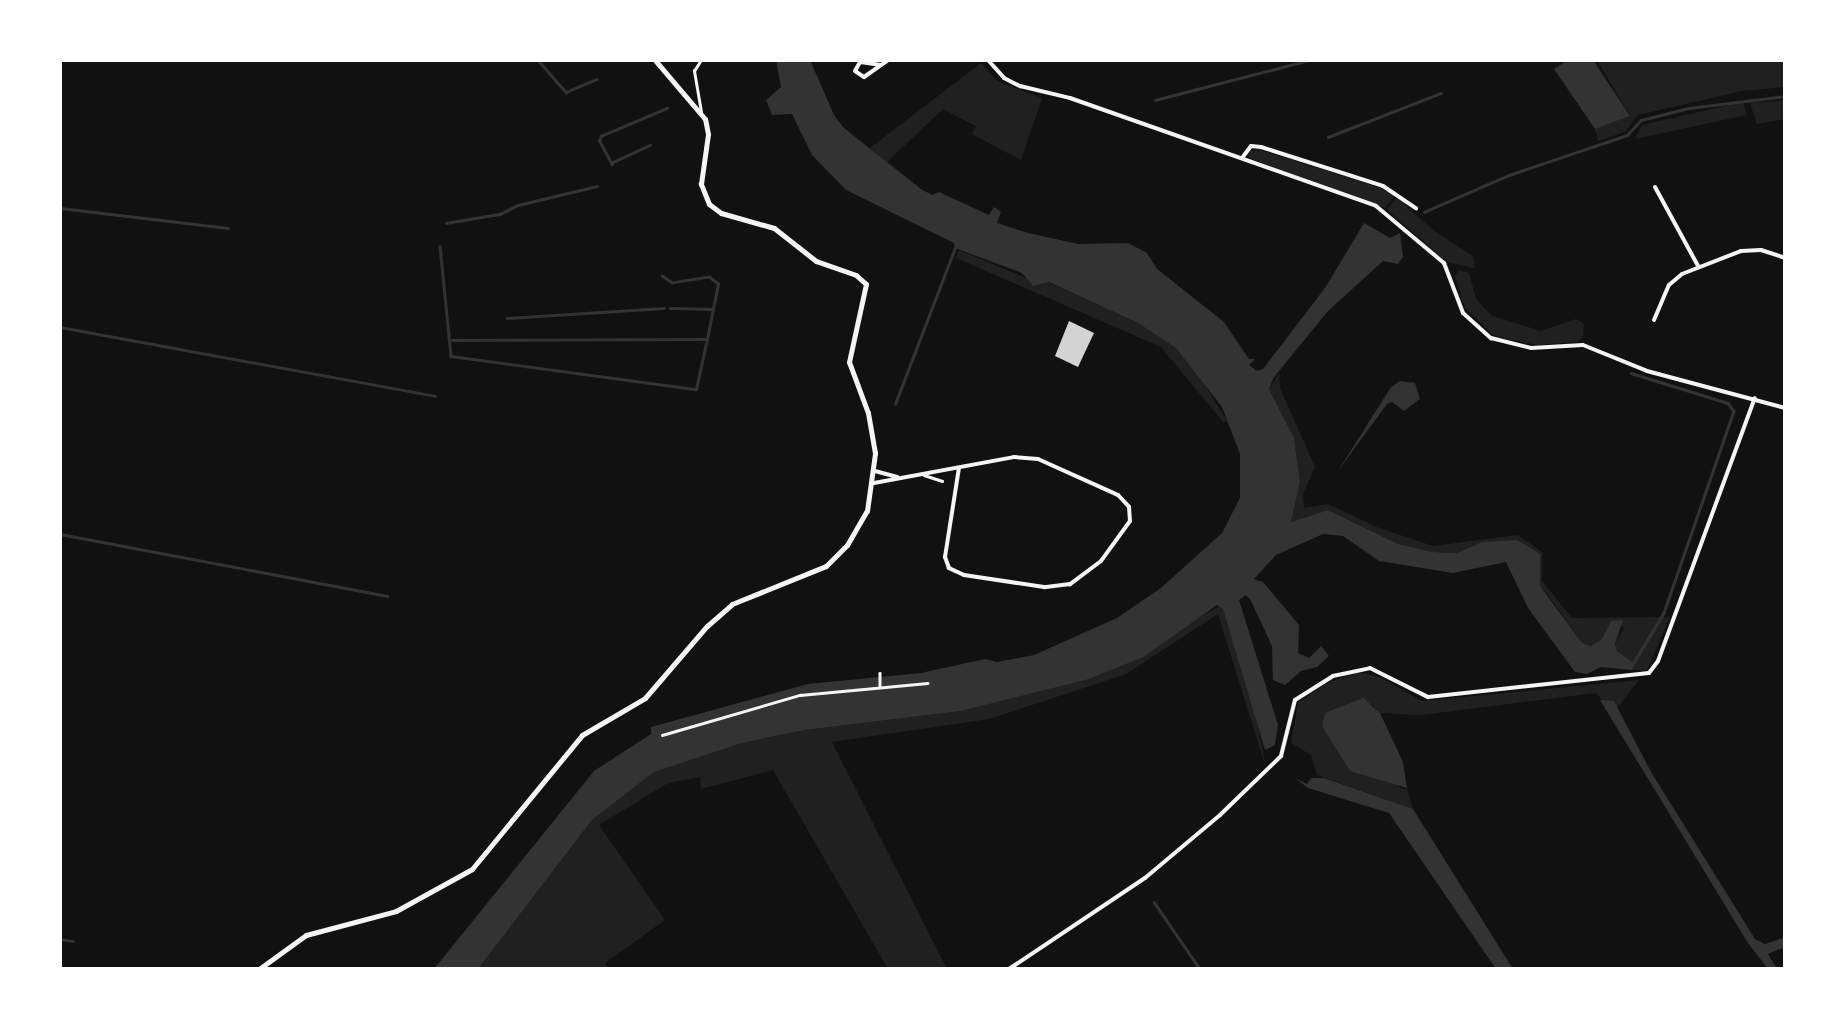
<!DOCTYPE html>
<html>
<head>
<meta charset="utf-8">
<style>
  body { margin:0 }
  #map { position:relative; width:1845px; height:1029px; overflow:hidden; background:#111; font-family:Ubuntu,sans-serif }
  div>[style] { position:absolute }
  .green>* { inset:0; background:#202020 }
  .water>* { inset:0; background:#333 }
  .stream>* { height:2.5px; margin:-1.25px; padding:0 1.25px; transform-origin:1.25px; border-radius:1.25px; background:#333 }
  .building>* { inset:0; background:#d3d3d3 }
  .path>* { height:2.5px; margin:-1.25px; padding:0 1.25px; transform-origin:1.25px; border-radius:1.25px; background:#f5f5f5 }
  .service>* { height:2.5px; margin:-1.25px; padding:0 1.25px; transform-origin:1.25px; border-radius:1.25px; background:#f5f5f5 }
  .minor>* { height:4px; margin:-2px; padding:0 2px; transform-origin:2px; border-radius:2px; background:#f5f5f5 }
  .tertiary>* { height:5px; margin:-2.5px; padding:0 2.5px; transform-origin:2.5px; border-radius:2.5px; background:#f5f5f5 }
  span { translate:-50% -50%; white-space:nowrap; text-align:center; line-height:1.15; -webkit-text-stroke:8px #fff; paint-order:stroke }
  .frame { position:absolute; inset:0; border:62px solid #fff; pointer-events:none }
</style>
</head>
<body>
<div id="map">
  <div class="green">
    <i style="clip-path:polygon(1597px 60px,1785px 60px,1785px 87px,1742px 91px,1638px 115px,1625px 132px,1598px 141px,1595px 129px,1630px 116px)"></i>
    <i style="clip-path:polygon(981px 63px,997px 81px,1042px 98px,1021px 160px,972px 134px,976px 126px,943px 109px,887px 162px,870px 148px)"></i>
    <i style="clip-path:polygon(1785px 100px,1785px 119px,1757px 124px,1750px 103px)"></i>
    <i style="clip-path:polygon(1743px 102px,1747px 115px,1635px 139px,1642px 125px)"></i>
    <i style="clip-path:polygon(1260px 150px,1372px 185px,1395px 195px,1385px 208px,1249px 158px,1250px 151px)"></i>
    <i style="clip-path:polygon(1397px 197px,1434px 231px,1473px 256px,1475px 268px,1447px 262px,1387px 210px)"></i>
    <i style="clip-path:polygon(959px 250px,1031px 280px,1048px 282px,1138px 323px,1176px 348px,1197px 372px,1227px 421px,1224px 423px,1161px 347px,956px 258px)"></i>
    <i style="clip-path:polygon(1459px 270px,1469px 273px,1476px 299px,1492px 316px,1541px 331px,1576px 319px,1584px 324px,1583px 336px,1577px 342px,1537px 345px,1494px 336px,1465px 308px,1455px 276px)"></i>
    <i style="clip-path:polygon(1279px 373px,1280px 388px,1315px 467px,1303px 494px,1304px 508px,1328px 504px,1379px 528px,1433px 546px,1518px 535px,1542px 552px,1542px 581px,1572px 618px,1670px 617px,1647px 670px,1632px 670px,1635px 664px,1617px 651px,1615px 644px,1624px 628px,1612px 621px,1602px 639px,1591px 646px,1582px 643px,1546px 592px,1482px 542px,1457px 553px,1432px 552px,1398px 544px,1328px 510px,1291px 522px,1300px 482px,1294px 438px,1269px 389px)"></i>
    <i style="clip-path:polygon(1222px 605px,1253px 704px,1266px 768px,1218px 614px,1126px 674px,989px 719px,832px 742px,947px 969px,888px 969px,773px 770px,701px 789px,700px 777px,668px 783px,599px 825px,665px 920px,605px 963px,608px 969px,478px 969px,592px 820px,654px 772px,742px 743px,805px 730px,961px 711px,1086px 680px)"></i>
    <i style="clip-path:polygon(1358px 672px,1380px 677px,1422px 701px,1639px 680px,1613px 713px,1596px 693px,1421px 715px,1380px 713px,1372px 704px,1322px 726px,1402px 789px,1407px 788px,1413px 809px,1317px 775px,1311px 755px,1291px 743px,1298px 703px,1329px 682px)"></i>
  </div>
  <div class="water">
    <i style="clip-path:polygon(776px 60px,810px 60px,834px 115px,844px 128px,921px 189px,932px 195px,939px 192px,989px 215px,994px 207px,1001px 212px,997px 223px,1028px 233px,1078px 244px,1128px 243px,1147px 253px,1157px 269px,1224px 322px,1249px 359px,1255px 359px,1249px 365px,1257px 371px,1263px 369px,1325px 288px,1364px 223px,1390px 238px,1400px 233px,1403px 257px,1398px 264px,1383px 261px,1328px 311px,1274px 377px,1269px 389px,1294px 438px,1300px 482px,1291px 522px,1328px 510px,1398px 544px,1432px 552px,1457px 553px,1482px 542px,1517px 540px,1540px 554px,1540px 586px,1582px 643px,1591px 646px,1602px 639px,1611px 621px,1623px 620px,1615px 644px,1617px 651px,1635px 664px,1632px 670px,1601px 667px,1587px 674px,1575px 672px,1528px 608px,1506px 562px,1453px 573px,1379px 561px,1343px 536px,1323px 534px,1276px 555px,1254px 579px,1263px 582px,1299px 625px,1298px 653px,1309px 658px,1321px 646px,1329px 656px,1317px 667px,1301px 671px,1285px 685px,1273px 680px,1272px 646px,1251px 601px,1246px 595px,1239px 600px,1278px 725px,1275px 745px,1265px 750px,1223px 609px,1217px 605px,1143px 657px,1086px 680px,961px 711px,805px 730px,742px 743px,654px 772px,592px 820px,478px 969px,434px 969px,594px 771px,651px 734px,651px 727px,808px 684px,921px 673px,985px 659px,997px 662px,1034px 655px,1117px 618px,1161px 588px,1222px 533px,1240px 498px,1240px 454px,1222px 407px,1176px 348px,1138px 323px,1049px 282px,1033px 286px,1022px 273px,955px 248px,954px 243px,846px 190px,812px 155px,792px 114px,772px 115px,766px 100px,781px 87px)"></i>
    <i style="clip-path:polygon(1568px 60px,1593px 60px,1630px 116px,1595px 129px,1554px 69px)"></i>
    <i style="clip-path:polygon(1400px 381px,1415px 383px,1420px 399px,1404px 411px,1392px 402px,1387px 404px,1338px 471px,1391px 387px)"></i>
    <i style="clip-path:polygon(1363px 698px,1380px 713px,1403px 762px,1407px 788px,1350px 771px,1322px 726px,1325px 713px)"></i>
    <i style="clip-path:polygon(1600px 700px,1614px 701px,1651px 772px,1755px 939px,1765px 944px,1785px 937px,1785px 947px,1768px 954px,1777px 969px,1768px 969px,1748px 943px)"></i>
    <i style="clip-path:polygon(1295px 778px,1307px 784px,1311px 778px,1324px 778px,1413px 809px,1513px 969px,1496px 969px,1389px 813px,1308px 788px)"></i>
  </div>
  <div class="stream">
    <i style="left:538px;top:60px;width:43px;rotate:48.8deg"></i>
    <i style="left:566px;top:92px;width:33px;rotate:-23deg"></i>
    <i style="left:1155px;top:100px;width:160px;rotate:-14.5deg"></i>
    <i style="left:1328px;top:137px;width:121px;rotate:-21.3deg"></i>
    <i style="left:611px;top:163px;width:43px;rotate:-24.8deg"></i>
    <i style="left:612px;top:165px;width:27px;rotate:-118deg"></i>
    <i style="left:599px;top:141px;width:5px;rotate:-68deg"></i>
    <i style="left:601px;top:136px;width:72px;rotate:-23deg"></i>
    <i style="left:60px;top:208px;width:169px;rotate:6.8deg"></i>
    <i style="left:1424px;top:212px;width:93px;rotate:-23.5deg"></i>
    <i style="left:1509px;top:175px;width:125px;rotate:-18.7deg"></i>
    <i style="left:1627px;top:135px;width:21px;rotate:-47deg"></i>
    <i style="left:1641px;top:120px;width:49px;rotate:-14deg"></i>
    <i style="left:1689px;top:108px;width:97px;rotate:-7.1deg"></i>
    <i style="left:446px;top:223px;width:55px;rotate:-9.5deg"></i>
    <i style="left:500px;top:214px;width:20px;rotate:-27deg"></i>
    <i style="left:518px;top:205px;width:81px;rotate:-13.5deg"></i>
    <i style="left:440px;top:246px;width:111px;rotate:84.3deg"></i>
    <i style="left:451px;top:356px;width:247px;rotate:7.7deg"></i>
    <i style="left:696px;top:389px;width:51px;rotate:-77.6deg"></i>
    <i style="left:670px;top:308px;width:43px;rotate:1.3deg"></i>
    <i style="left:507px;top:318px;width:157px;rotate:-3.6deg"></i>
    <i style="left:60px;top:327px;width:381px;rotate:10.4deg"></i>
    <i style="left:452px;top:340px;width:255px;rotate:-0.2deg"></i>
    <i style="left:707px;top:339px;width:56px;rotate:-78.7deg"></i>
    <i style="left:718px;top:284px;width:11px;rotate:-142deg"></i>
    <i style="left:709px;top:277px;width:37px;rotate:171deg"></i>
    <i style="left:672px;top:283px;width:12px;rotate:-145deg"></i>
    <i style="left:1631px;top:373px;width:102px;rotate:17.2deg"></i>
    <i style="left:1728px;top:403px;width:10px;rotate:53deg"></i>
    <i style="left:1734px;top:411px;width:214px;rotate:109.1deg"></i>
    <i style="left:1664px;top:613px;width:58px;rotate:121deg"></i>
    <i style="left:895px;top:404px;width:167px;rotate:-69deg"></i>
    <i style="left:60px;top:534px;width:333px;rotate:10.7deg"></i>
    <i style="left:1154px;top:902px;width:81px;rotate:55.5deg"></i>
    <i style="left:60px;top:939px;width:13px;rotate:9deg"></i>
  </div>
  <div class="building">
    <i style="clip-path:polygon(1069px 321px,1094px 333px,1078px 367px,1055px 356px)"></i>
  </div>
  <div class="path">
    <i style="left:880px;top:673px;width:13px;rotate:90deg"></i>
    <i style="left:662px;top:735px;width:144px;rotate:-16.2deg"></i>
    <i style="left:800px;top:695px;width:128px;rotate:-5.4deg"></i>
  </div>
  <div class="service">
    <i style="left:701px;top:112px;width:42px;rotate:-99.7deg"></i>
    <i style="left:694px;top:71px;width:13px;rotate:-58deg"></i>
    <i style="left:924px;top:475px;width:19px;rotate:18deg"></i>
  </div>
  <div class="minor">
    <i style="left:988px;top:60px;width:24px;rotate:48deg"></i>
    <i style="left:1004px;top:78px;width:18px;rotate:27deg"></i>
    <i style="left:1020px;top:86px;width:51px;rotate:13.5deg"></i>
    <i style="left:1070px;top:98px;width:324px;rotate:19.4deg"></i>
    <i style="left:1376px;top:206px;width:89px;rotate:40deg"></i>
    <i style="left:1444px;top:263px;width:53px;rotate:69.2deg"></i>
    <i style="left:1463px;top:313px;width:38px;rotate:42deg"></i>
    <i style="left:1491px;top:338px;width:41px;rotate:14deg"></i>
    <i style="left:1531px;top:348px;width:52px;rotate:-3.3deg"></i>
    <i style="left:1583px;top:345px;width:69px;rotate:22.1deg"></i>
    <i style="left:1647px;top:371px;width:143px;rotate:15deg"></i>
    <i style="left:881px;top:65px;width:21px;rotate:-172deg"></i>
    <i style="left:860px;top:62px;width:10px;rotate:119deg"></i>
    <i style="left:855px;top:71px;width:11px;rotate:34deg"></i>
    <i style="left:864px;top:77px;width:29px;rotate:-35deg"></i>
    <i style="left:1242px;top:158px;width:15px;rotate:-53deg"></i>
    <i style="left:1251px;top:146px;width:10px;rotate:6deg"></i>
    <i style="left:1261px;top:147px;width:128px;rotate:17.7deg"></i>
    <i style="left:1383px;top:186px;width:40px;rotate:34deg"></i>
    <i style="left:1655px;top:187px;width:90px;rotate:61.4deg"></i>
    <i style="left:1654px;top:320px;width:38px;rotate:-67deg"></i>
    <i style="left:1669px;top:285px;width:17px;rotate:-40deg"></i>
    <i style="left:1682px;top:274px;width:63px;rotate:-21.3deg"></i>
    <i style="left:1741px;top:251px;width:20px;rotate:-3deg"></i>
    <i style="left:1761px;top:250px;width:25px;rotate:18deg"></i>
    <i style="left:875px;top:471px;width:23px;rotate:15deg"></i>
    <i style="left:874px;top:483px;width:142px;rotate:-10.5deg"></i>
    <i style="left:1014px;top:457px;width:24px;rotate:5deg"></i>
    <i style="left:1038px;top:459px;width:88px;rotate:24.2deg"></i>
    <i style="left:1118px;top:495px;width:16px;rotate:47deg"></i>
    <i style="left:1129px;top:507px;width:14px;rotate:86deg"></i>
    <i style="left:1130px;top:521px;width:49px;rotate:125.9deg"></i>
    <i style="left:1101px;top:561px;width:39px;rotate:143deg"></i>
    <i style="left:1070px;top:584px;width:26px;rotate:173deg"></i>
    <i style="left:1044px;top:587px;width:81px;rotate:-171.5deg"></i>
    <i style="left:964px;top:575px;width:17px;rotate:-155deg"></i>
    <i style="left:949px;top:568px;width:12px;rotate:-110deg"></i>
    <i style="left:945px;top:557px;width:90px;rotate:-81.1deg"></i>
    <i style="left:1009px;top:969px;width:164px;rotate:-33.8deg"></i>
    <i style="left:1145px;top:878px;width:98px;rotate:-40deg"></i>
    <i style="left:1220px;top:815px;width:85px;rotate:-44deg"></i>
    <i style="left:1281px;top:756px;width:58px;rotate:-76deg"></i>
    <i style="left:1295px;top:700px;width:45px;rotate:-32.3deg"></i>
    <i style="left:1333px;top:676px;width:38px;rotate:-12deg"></i>
    <i style="left:1370px;top:668px;width:65px;rotate:26.6deg"></i>
    <i style="left:1428px;top:697px;width:222px;rotate:-6.2deg"></i>
    <i style="left:1649px;top:673px;width:15px;rotate:-53deg"></i>
    <i style="left:1658px;top:661px;width:280px;rotate:-69.8deg"></i>
  </div>
  <div class="tertiary">
    <i style="left:259px;top:969px;width:58px;rotate:-35.9deg"></i>
    <i style="left:306px;top:935px;width:93px;rotate:-14.9deg"></i>
    <i style="left:396px;top:911px;width:87px;rotate:-28.9deg"></i>
    <i style="left:472px;top:869px;width:173px;rotate:-50.6deg"></i>
    <i style="left:582px;top:735px;width:73px;rotate:-30.4deg"></i>
    <i style="left:645px;top:698px;width:95px;rotate:-49.3deg"></i>
    <i style="left:707px;top:626px;width:33px;rotate:-41deg"></i>
    <i style="left:732px;top:604px;width:101px;rotate:-22deg"></i>
    <i style="left:826px;top:566px;width:30px;rotate:-45deg"></i>
    <i style="left:847px;top:545px;width:39px;rotate:-60deg"></i>
    <i style="left:867px;top:511px;width:59px;rotate:-82.1deg"></i>
    <i style="left:875px;top:453px;width:41px;rotate:-99.9deg"></i>
    <i style="left:868px;top:413px;width:54px;rotate:-110.4deg"></i>
    <i style="left:849px;top:362px;width:80px;rotate:-77.7deg"></i>
    <i style="left:866px;top:284px;width:13px;rotate:-138deg"></i>
    <i style="left:856px;top:275px;width:42px;rotate:-160.7deg"></i>
    <i style="left:816px;top:261px;width:53px;rotate:-141.8deg"></i>
    <i style="left:774px;top:228px;width:55px;rotate:-164.2deg"></i>
    <i style="left:721px;top:213px;width:15px;rotate:-143deg"></i>
    <i style="left:709px;top:204px;width:22px;rotate:-112deg"></i>
    <i style="left:701px;top:184px;width:50px;rotate:-82deg"></i>
    <i style="left:708px;top:134px;width:15px;rotate:-101deg"></i>
    <i style="left:705px;top:119px;width:77px;rotate:-130.3deg"></i>
  </div>
  <div class="frame"></div>
</div>
</body>
</html>
